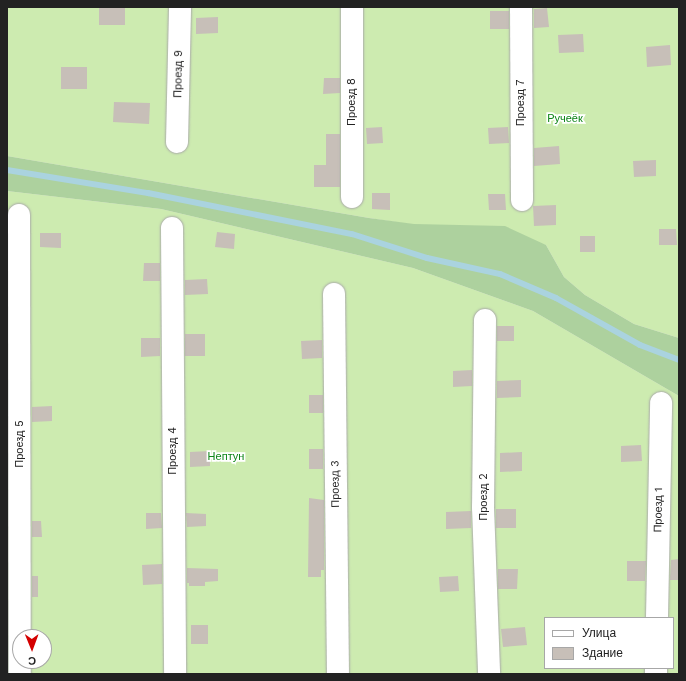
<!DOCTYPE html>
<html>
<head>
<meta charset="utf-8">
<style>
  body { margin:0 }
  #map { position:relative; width:686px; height:681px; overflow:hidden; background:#f2efe9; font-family:"Work Sans",sans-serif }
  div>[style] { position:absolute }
  .grass>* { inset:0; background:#cdebb0 }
  .forest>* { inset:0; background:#add19e }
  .stream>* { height:6px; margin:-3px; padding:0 3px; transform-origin:3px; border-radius:3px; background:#aad3df }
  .building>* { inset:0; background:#c7bfb8 }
  .roads { filter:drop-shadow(0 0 1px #a9a9a9) drop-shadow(0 0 1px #a9a9a9) }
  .minor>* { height:22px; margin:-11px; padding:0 11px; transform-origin:11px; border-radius:11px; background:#fff }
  span { translate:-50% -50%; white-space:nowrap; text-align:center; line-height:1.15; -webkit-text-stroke:3.5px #fff; paint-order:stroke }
  .street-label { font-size:11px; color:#222 }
  .park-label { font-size:11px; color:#0c8416 }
  .frame { position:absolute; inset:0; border:8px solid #222; pointer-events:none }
  .legend { position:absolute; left:544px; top:617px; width:130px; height:52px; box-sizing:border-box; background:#fff; border:1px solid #a7a7a7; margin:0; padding:5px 7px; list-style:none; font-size:12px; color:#222 }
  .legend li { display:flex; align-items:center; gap:8px; height:20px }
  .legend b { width:20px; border:1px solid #a7a7a7 }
  .north { position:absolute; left:12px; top:629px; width:40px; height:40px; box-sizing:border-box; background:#fff; border:1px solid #a7a7a7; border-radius:50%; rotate:179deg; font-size:11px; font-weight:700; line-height:16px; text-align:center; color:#222 }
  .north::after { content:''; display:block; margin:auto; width:14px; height:18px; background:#d40000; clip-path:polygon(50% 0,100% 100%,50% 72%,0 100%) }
</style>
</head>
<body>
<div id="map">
  <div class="grass">
    <i style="clip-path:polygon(7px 7px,679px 7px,679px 338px,634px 324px,585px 295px,564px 277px,546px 245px,369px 218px,7px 156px)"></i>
    <i style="clip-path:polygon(evenodd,7px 191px,161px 209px,413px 268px,533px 311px,679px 396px,679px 674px,7px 674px,7px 191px,545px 618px,673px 618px,673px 668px,545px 668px,545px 618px,7px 191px,20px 637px,44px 637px,44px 661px,20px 661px,20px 637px)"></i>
  </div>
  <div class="forest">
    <i style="clip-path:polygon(7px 156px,369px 218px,414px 224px,505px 226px,546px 245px,564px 277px,585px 295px,634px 324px,679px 338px,679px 396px,533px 311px,413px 268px,161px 209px,7px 191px)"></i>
  </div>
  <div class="stream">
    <i style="left:7px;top:170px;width:143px;rotate:9.3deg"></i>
    <i style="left:148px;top:193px;width:208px;rotate:11.4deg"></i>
    <i style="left:352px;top:234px;width:79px;rotate:17.7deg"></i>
    <i style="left:427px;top:258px;width:75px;rotate:12.4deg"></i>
    <i style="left:500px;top:274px;width:61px;rotate:23.2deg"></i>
    <i style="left:556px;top:298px;width:96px;rotate:29.2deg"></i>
    <i style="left:640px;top:345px;width:42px;rotate:21deg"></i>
  </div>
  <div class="building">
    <i style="clip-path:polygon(99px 7px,125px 7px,125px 25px,99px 25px)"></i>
    <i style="clip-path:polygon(547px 8px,549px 27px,534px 28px,534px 9px)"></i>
    <i style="clip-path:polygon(490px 11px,509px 11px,509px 29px,490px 29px)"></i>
    <i style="clip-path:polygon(218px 17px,218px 33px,196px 34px,196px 18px)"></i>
    <i style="clip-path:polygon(583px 34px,584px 52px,559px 53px,558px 35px)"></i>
    <i style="clip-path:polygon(670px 45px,671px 65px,647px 67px,646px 47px)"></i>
    <i style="clip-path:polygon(61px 67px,87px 67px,87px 89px,61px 89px)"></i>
    <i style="clip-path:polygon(324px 78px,340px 78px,340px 93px,323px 94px)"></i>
    <i style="clip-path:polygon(114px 102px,150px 103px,149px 124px,113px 122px)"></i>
    <i style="clip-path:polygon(382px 127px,383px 143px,367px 144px,366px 128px)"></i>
    <i style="clip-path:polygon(508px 127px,509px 143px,489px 144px,488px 128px)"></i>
    <i style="clip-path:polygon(326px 134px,340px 134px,340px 187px,314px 187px,314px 165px,326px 165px)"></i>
    <i style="clip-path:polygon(559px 146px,560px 164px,534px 166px,534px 148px)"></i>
    <i style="clip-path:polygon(656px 160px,656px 176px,634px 177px,633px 161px)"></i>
    <i style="clip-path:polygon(372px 193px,390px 193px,390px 210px,372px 209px)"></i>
    <i style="clip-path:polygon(488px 194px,505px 194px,506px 210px,489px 210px)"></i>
    <i style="clip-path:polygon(556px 205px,556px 225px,534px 226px,533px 206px)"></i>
    <i style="clip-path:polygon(659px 229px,676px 229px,677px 245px,659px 245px)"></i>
    <i style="clip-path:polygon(217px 232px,235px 234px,234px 249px,215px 247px)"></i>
    <i style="clip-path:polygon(40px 233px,61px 233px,61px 248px,40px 247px)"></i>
    <i style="clip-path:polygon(580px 236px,595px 236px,595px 252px,580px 252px)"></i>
    <i style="clip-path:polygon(144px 263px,160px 263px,160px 281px,143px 281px)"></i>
    <i style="clip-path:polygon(207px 279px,208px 294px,185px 295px,185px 280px)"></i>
    <i style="clip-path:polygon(497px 326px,514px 326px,514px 341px,497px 341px)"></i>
    <i style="clip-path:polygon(185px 334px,205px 334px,205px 356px,185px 356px)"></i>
    <i style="clip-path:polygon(141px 338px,160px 338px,160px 356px,141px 357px)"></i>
    <i style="clip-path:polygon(322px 340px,322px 358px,302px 359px,301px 341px)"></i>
    <i style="clip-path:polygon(472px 370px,472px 386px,453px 387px,453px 371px)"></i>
    <i style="clip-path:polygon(521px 380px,521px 397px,497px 398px,497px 381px)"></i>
    <i style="clip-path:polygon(309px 395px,323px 395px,323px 413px,309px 413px)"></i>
    <i style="clip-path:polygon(52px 406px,52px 421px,32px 422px,32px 407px)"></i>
    <i style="clip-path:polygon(641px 445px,642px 461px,621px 462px,621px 446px)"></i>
    <i style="clip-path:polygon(309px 449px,323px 449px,323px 469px,309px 469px)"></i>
    <i style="clip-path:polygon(210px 451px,210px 466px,190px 467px,190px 452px)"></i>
    <i style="clip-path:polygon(522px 452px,522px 471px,500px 472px,500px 453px)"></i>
    <i style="clip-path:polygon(309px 498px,324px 500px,324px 570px,321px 570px,321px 577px,308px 577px)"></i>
    <i style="clip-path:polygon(496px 509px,516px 509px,516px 528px,496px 528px)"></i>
    <i style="clip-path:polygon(471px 511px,471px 528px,446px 529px,446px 512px)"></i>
    <i style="clip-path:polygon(146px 513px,161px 513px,162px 528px,146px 529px)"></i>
    <i style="clip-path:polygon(186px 513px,206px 514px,206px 526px,187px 527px)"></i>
    <i style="clip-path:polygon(32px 521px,41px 521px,42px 537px,32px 537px)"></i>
    <i style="clip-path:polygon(679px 559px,679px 580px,670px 580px,671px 560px)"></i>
    <i style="clip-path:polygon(627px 561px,646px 561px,645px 581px,627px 581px)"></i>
    <i style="clip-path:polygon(162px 564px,162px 584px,143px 585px,142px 565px)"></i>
    <i style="clip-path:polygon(187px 568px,218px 569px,218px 581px,205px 582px,205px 586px,189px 586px,189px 583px,187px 583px)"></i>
    <i style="clip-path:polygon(498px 569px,518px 569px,517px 589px,498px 589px)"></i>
    <i style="clip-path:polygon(32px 576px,38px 576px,38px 597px,32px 597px)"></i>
    <i style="clip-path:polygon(458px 576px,459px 591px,440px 592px,439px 577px)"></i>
    <i style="clip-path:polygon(191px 625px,208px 625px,208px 644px,191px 644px)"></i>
    <i style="clip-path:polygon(525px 627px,527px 645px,503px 647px,501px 629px)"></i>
  </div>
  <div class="roads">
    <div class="minor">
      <i style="left:521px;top:7px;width:193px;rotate:89.7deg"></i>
      <i style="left:177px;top:142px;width:135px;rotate:-88.7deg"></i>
      <i style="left:352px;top:197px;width:190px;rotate:-90deg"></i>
      <i style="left:19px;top:215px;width:459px;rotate:89.9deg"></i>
      <i style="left:172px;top:228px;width:446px;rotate:89.6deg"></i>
      <i style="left:334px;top:294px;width:380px;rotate:89.4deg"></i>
      <i style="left:485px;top:320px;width:187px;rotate:90.6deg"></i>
      <i style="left:483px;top:507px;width:167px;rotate:87.9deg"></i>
      <i style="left:657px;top:618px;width:215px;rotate:-88.9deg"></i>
      <i style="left:656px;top:668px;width:6px;rotate:90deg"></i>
    </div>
  </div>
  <div class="street-label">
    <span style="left:179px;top:74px;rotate:-89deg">Проезд 9</span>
    <span style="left:352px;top:102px;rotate:-90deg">Проезд 8</span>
    <span style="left:521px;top:103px;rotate:-90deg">Проезд 7</span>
    <span style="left:20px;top:444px;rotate:-90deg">Проезд 5</span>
    <span style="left:173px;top:451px;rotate:-90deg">Проезд 4</span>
    <span style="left:336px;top:484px;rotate:-91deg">Проезд 3</span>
    <span style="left:484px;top:497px;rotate:-90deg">Проезд 2</span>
    <span style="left:659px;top:510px;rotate:-89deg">Проезд 1</span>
  </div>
  <div class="park-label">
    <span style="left:565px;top:119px">Ручеёк</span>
    <span style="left:226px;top:457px">Нептун</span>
  </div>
  <div class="frame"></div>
  <ul class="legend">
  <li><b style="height:5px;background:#fff"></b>Улица</li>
  <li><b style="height:11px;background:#c7bfb8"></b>Здание</li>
  </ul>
  <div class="north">С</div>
</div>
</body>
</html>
